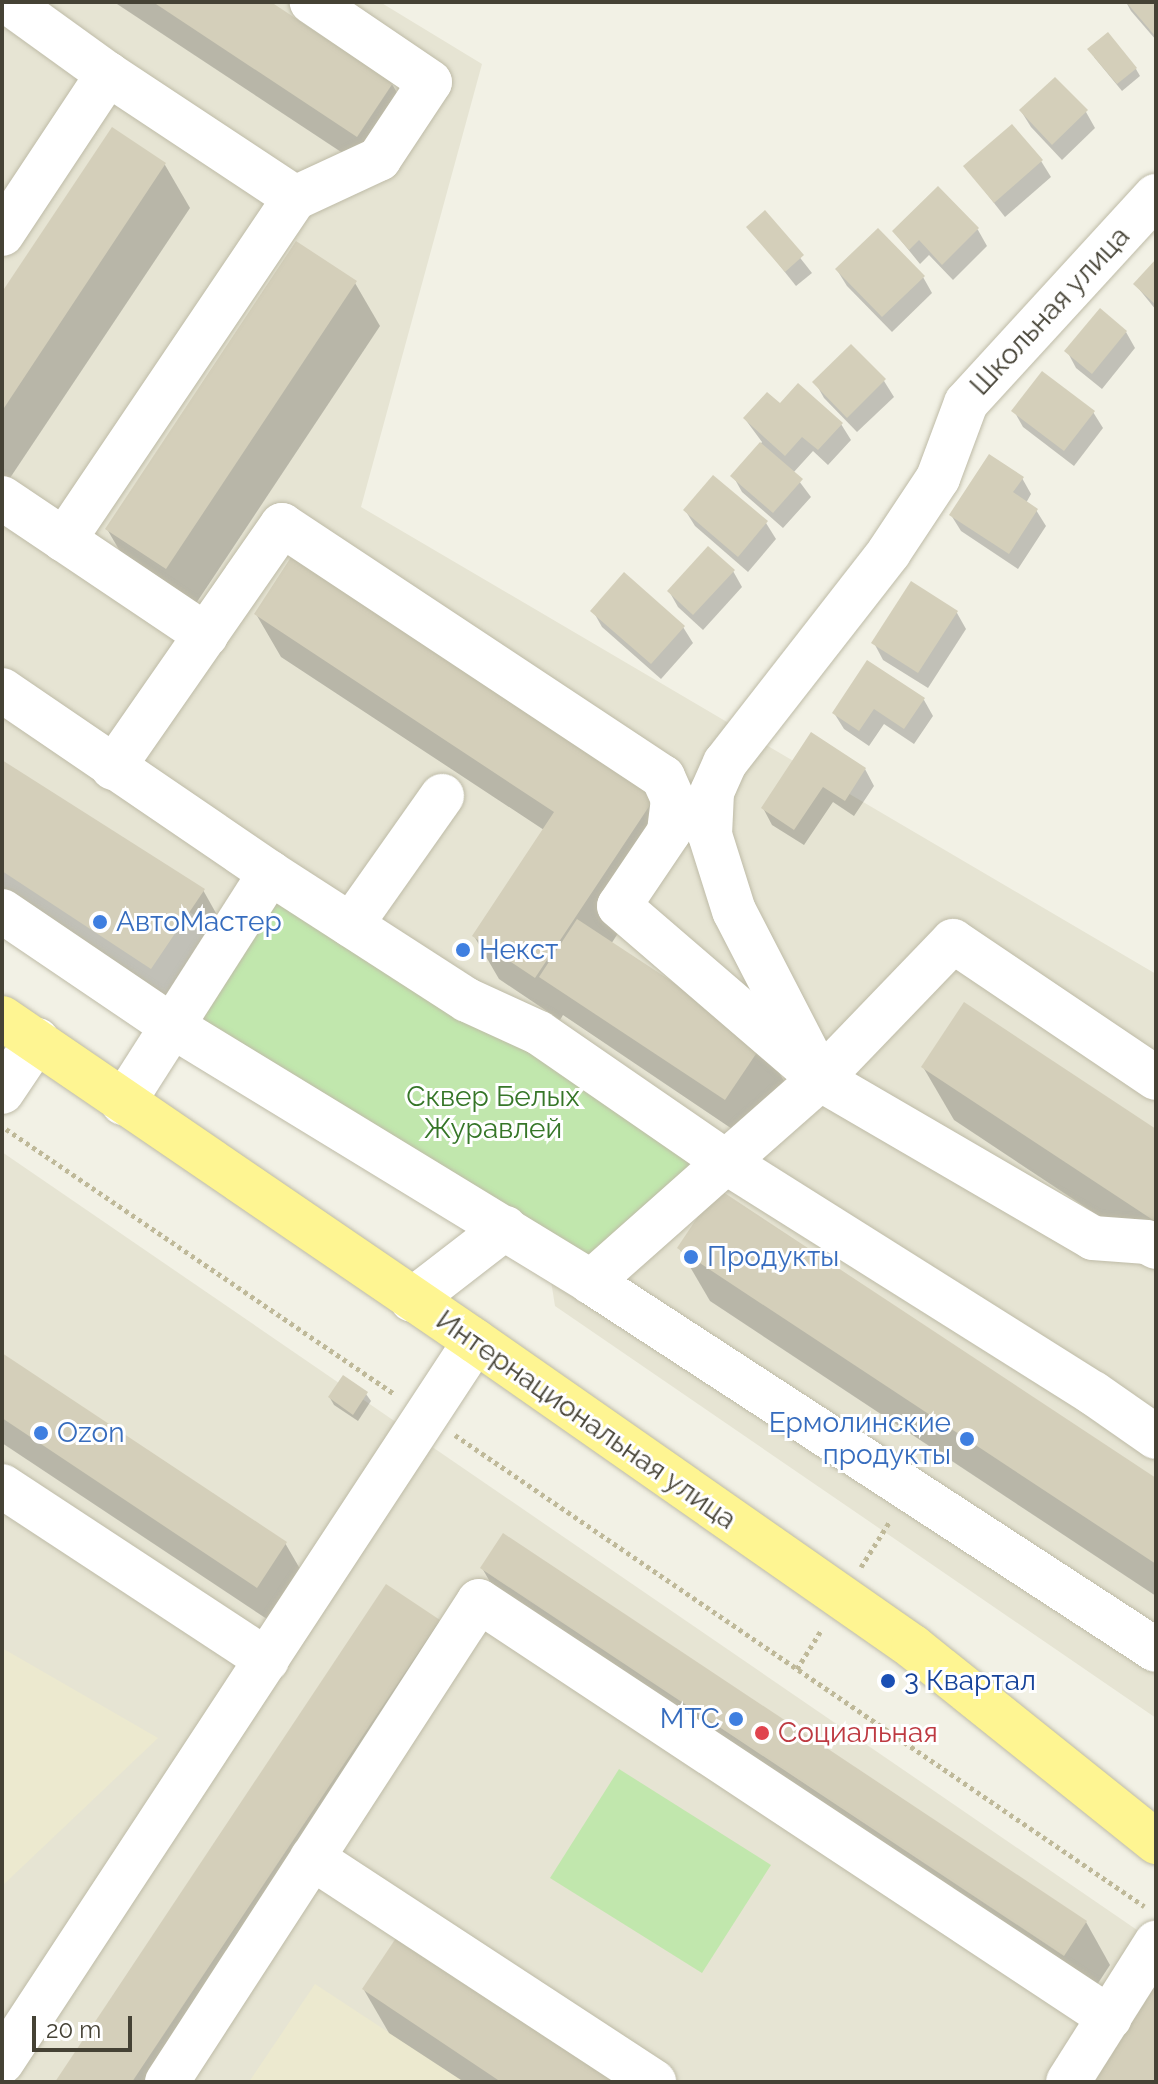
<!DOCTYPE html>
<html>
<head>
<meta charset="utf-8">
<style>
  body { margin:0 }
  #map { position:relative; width:1158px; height:2084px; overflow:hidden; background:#f2f1e5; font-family:Raleway,sans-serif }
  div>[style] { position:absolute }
  .residential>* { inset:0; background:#e6e4d3 }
  .education>* { inset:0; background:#ece9cf }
  .green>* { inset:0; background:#c1e7ad }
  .shadow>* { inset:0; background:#0003 }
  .building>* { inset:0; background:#d4cfba }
  .path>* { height:5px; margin-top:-2.5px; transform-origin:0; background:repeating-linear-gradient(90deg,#bfb999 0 4px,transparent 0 8px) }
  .roads { filter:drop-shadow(0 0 2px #bebba7) drop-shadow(0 0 2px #bebba7) }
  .minor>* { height:44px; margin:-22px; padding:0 22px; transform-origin:22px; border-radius:22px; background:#fff }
  .major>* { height:44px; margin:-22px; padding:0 22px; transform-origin:22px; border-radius:22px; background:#fef592 }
  .dots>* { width:22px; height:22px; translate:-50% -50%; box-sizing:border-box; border:4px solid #fff; border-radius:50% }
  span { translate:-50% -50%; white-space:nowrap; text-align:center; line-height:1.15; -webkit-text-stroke:6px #fff; paint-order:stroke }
  .street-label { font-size:28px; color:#454235 }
  .shop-label { font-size:28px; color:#366cbe }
  .left { translate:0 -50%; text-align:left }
  .right { translate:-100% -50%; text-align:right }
  .park-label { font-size:28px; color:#367628 }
  .transit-label { font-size:28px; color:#164399 }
  .health-label { font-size:28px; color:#be3a42 }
  .frame { position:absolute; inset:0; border:4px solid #454235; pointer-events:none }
  .scale { position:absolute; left:32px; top:2016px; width:100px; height:36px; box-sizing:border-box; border:4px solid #454235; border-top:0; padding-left:10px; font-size:24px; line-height:28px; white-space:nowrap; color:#454235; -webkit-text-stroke:6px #fff; paint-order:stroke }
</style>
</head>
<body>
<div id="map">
  <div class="residential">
    <i style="clip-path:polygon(2px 2px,380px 2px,482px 64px,361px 507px,1156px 974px,1156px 1718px,555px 1306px,526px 1124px,2px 794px)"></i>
    <i style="clip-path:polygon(2px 1152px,1156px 1943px,1156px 2082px,2px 2082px)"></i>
  </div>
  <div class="education">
    <i style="clip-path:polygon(2px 1648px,158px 1738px,2px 1886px)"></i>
    <i style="clip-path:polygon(315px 1984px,464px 2082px,249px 2082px)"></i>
  </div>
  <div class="green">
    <i style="clip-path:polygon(270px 873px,726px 1162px,591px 1282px,172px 1026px)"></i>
    <i style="clip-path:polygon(619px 1769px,771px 1865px,702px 1973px,550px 1878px)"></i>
  </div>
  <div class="shadow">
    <i style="clip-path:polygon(114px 2px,267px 2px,392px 84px,417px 127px,382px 179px)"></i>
    <i style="clip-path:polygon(1126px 2px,1156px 2px,1156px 40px,1131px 11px)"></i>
    <i style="clip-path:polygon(1094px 57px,1136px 69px,1140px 76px,1122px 91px)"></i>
    <i style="clip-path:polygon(1021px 111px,1086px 112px,1095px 128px,1062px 160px,1031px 127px)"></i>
    <i style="clip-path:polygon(112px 130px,165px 165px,190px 208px,6px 484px,2px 482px,2px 296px)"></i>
    <i style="clip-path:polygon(1041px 161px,1051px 177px,1005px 217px,965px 166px)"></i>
    <i style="clip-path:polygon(938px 189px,978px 230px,987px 246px,953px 280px,929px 255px,920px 264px,894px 232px)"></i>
    <i style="clip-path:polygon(765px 213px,812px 273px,796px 286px,749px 227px)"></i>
    <i style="clip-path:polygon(1156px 263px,1156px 310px,1135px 284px)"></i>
    <i style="clip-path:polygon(837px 270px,923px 277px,932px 293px,892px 332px,847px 286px)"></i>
    <i style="clip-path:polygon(355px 283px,380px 326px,191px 611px,132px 572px,107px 529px)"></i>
    <i style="clip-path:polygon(1126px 332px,1135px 348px,1102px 389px,1076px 368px,1067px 351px)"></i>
    <i style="clip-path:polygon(884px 381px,894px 397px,857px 432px,824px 398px,815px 382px)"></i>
    <i style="clip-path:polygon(780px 406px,841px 424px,851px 440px,828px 465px,813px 451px,793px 473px,811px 497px,783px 528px,742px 492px,733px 476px,762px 442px,745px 419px)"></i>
    <i style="clip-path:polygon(1014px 411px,1093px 412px,1103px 428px,1074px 466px,1023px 427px)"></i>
    <i style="clip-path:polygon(1022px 478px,1031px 494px,1026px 503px,1036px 510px,1046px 526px,1018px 569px,961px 531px,951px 515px)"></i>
    <i style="clip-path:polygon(685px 510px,766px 523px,776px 539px,748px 572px,695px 526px)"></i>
    <i style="clip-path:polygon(733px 571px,742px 587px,703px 630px,678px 607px,669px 591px)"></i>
    <i style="clip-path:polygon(912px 584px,957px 613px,966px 629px,928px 688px,883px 660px,874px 643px)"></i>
    <i style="clip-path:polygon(593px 611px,683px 627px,693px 643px,661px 679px,602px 627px)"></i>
    <i style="clip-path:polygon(256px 614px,656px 795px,681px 838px,611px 944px,762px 1043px,787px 1086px,750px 1141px,563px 1015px,560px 1020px,499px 979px,474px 936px,544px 830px,281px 657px)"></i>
    <i style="clip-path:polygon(924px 700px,933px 716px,914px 744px,884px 724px,869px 746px,844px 729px,834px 713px)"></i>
    <i style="clip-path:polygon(2px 762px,203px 890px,221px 922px,169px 999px,2px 889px)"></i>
    <i style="clip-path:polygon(865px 769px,874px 786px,854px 816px,833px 802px,804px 845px,772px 825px,763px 808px)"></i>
    <i style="clip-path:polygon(923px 1067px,1156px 1132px,1156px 1254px,954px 1120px)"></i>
    <i style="clip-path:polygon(679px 1248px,1156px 1480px,1156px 1596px,710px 1301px)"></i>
    <i style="clip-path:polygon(2px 1355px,285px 1543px,310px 1586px,282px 1629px,2px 1443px)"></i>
    <i style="clip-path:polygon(366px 1394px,371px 1401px,358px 1421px,334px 1405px,330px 1398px)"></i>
    <i style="clip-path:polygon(482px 1568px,1086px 1922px,1110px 1965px,1089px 1997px,507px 1611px)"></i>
    <i style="clip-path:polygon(438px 1621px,463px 1664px,185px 2082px,57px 2082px)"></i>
    <i style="clip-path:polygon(364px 1990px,611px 2082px,464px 2082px,389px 2033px)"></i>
  </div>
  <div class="building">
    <i style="clip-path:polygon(153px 2px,271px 2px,393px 83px,357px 137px)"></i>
    <i style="clip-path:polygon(1126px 2px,1156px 2px,1156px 37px)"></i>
    <i style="clip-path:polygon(1108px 32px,1137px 68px,1117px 84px,1087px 49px)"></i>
    <i style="clip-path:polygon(1055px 77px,1088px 110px,1052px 145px,1019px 110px)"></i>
    <i style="clip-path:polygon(1012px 124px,1043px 160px,994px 203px,963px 166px)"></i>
    <i style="clip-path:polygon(112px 127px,166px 163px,2px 411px,2px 292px)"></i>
    <i style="clip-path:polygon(938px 186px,979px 228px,942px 265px,919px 240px,909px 250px,892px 231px)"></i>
    <i style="clip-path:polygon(765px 210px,804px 255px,785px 272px,746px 227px)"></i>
    <i style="clip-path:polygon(878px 228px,925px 276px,882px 317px,835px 269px)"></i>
    <i style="clip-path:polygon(296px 241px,357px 281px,166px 569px,105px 529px)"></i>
    <i style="clip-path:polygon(1156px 259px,1156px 305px,1133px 284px)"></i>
    <i style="clip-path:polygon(1100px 308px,1127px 331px,1092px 374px,1064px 351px)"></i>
    <i style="clip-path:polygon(851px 344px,886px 379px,847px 418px,812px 382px)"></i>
    <i style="clip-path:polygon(1042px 371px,1095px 411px,1064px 451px,1011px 411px)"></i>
    <i style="clip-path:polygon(798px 383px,843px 423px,818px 450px,802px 437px,785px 456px,743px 418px,767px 392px,780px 403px)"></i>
    <i style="clip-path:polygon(760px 442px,803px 479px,773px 513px,730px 476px)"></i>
    <i style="clip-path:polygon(989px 454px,1024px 477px,1013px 492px,1038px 509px,1009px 554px,949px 515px)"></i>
    <i style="clip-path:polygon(713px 475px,768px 521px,738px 557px,683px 510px)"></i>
    <i style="clip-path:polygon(708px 546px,735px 570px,693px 615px,667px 591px)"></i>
    <i style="clip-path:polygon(293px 554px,658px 793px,535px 978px,472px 936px,554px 812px,254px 614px)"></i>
    <i style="clip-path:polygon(624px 572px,685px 626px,651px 664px,590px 611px)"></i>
    <i style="clip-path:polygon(911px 581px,958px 611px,918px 673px,871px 643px)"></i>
    <i style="clip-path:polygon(867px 660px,925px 698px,904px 729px,874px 709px,859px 731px,832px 713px)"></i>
    <i style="clip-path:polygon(811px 732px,866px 768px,845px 801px,823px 787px,794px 830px,761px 808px)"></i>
    <i style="clip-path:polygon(2px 760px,205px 889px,151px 969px,2px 871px)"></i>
    <i style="clip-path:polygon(577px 919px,764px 1042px,725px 1100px,539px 977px)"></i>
    <i style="clip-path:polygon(964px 1002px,1156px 1129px,1156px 1222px,921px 1067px)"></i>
    <i style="clip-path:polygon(717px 1188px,1156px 1478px,1156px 1564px,677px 1248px)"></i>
    <i style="clip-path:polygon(2px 1353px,287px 1542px,257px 1588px,2px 1418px)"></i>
    <i style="clip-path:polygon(343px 1375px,368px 1392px,353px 1415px,328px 1397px)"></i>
    <i style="clip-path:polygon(503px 1533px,1087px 1921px,1064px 1956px,480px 1568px)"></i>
    <i style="clip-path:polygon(386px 1584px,440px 1620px,132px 2082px,55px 2082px)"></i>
    <i style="clip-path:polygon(396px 1938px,614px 2082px,501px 2082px,362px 1989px)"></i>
    <i style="clip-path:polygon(1156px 1983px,1156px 2082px,1090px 2082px)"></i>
  </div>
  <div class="path">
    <i style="left:6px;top:1129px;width:470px;rotate:34.3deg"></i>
    <i style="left:455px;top:1435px;width:835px;rotate:34.36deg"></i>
    <i style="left:861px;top:1567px;width:54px;rotate:-57.8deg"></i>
    <i style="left:797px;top:1669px;width:47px;rotate:-58deg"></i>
  </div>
  <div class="roads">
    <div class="minor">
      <i style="left:8px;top:2px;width:123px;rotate:35.8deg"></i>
      <i style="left:108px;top:74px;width:224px;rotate:33.5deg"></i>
      <i style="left:295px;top:198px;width:93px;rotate:-24.9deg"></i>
      <i style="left:379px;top:159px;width:92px;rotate:-56.5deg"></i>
      <i style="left:430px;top:82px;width:143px;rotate:-145.9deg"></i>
      <i style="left:2px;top:234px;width:192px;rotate:-56.5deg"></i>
      <i style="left:2px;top:498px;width:246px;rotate:33.9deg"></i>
      <i style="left:64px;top:540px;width:413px;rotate:-56deg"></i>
      <i style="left:2px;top:690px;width:325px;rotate:34.3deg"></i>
      <i style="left:270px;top:873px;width:234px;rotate:32.8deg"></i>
      <i style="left:467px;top:1000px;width:79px;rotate:24.6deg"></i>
      <i style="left:539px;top:1033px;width:227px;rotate:34.6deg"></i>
      <i style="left:726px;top:1162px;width:181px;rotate:138.4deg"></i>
      <i style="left:113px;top:768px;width:296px;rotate:-55.2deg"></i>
      <i style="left:282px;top:525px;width:457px;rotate:33.5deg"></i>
      <i style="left:663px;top:777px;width:24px;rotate:66deg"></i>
      <i style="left:673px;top:799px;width:33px;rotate:97deg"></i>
      <i style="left:669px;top:832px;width:89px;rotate:124deg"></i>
      <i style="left:619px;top:906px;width:265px;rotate:40.7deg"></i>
      <i style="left:820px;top:1079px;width:316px;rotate:30.2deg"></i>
      <i style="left:1093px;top:1238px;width:54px;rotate:4.2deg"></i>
      <i style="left:1147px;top:1242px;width:10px;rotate:29deg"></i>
      <i style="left:2px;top:911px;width:205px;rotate:34.1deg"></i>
      <i style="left:172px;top:1026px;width:491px;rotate:31.4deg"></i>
      <i style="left:591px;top:1282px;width:674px;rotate:33.08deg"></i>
      <i style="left:351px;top:925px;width:158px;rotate:-54.8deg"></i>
      <i style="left:810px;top:1058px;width:165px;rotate:-117.3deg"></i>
      <i style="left:734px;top:911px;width:80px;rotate:-107.5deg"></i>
      <i style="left:710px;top:835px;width:43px;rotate:-87.3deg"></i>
      <i style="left:712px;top:792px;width:32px;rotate:-66deg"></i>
      <i style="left:725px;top:763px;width:267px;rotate:-52.1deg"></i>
      <i style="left:889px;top:552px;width:89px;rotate:-56.5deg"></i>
      <i style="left:938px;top:478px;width:80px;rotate:-69.5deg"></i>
      <i style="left:966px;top:403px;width:281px;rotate:-47.5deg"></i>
      <i style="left:1156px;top:1078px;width:245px;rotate:-146deg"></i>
      <i style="left:953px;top:941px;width:192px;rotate:133.9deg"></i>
      <i style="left:820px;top:1079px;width:125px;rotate:138.6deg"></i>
      <i style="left:726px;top:1162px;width:434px;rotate:32.2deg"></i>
      <i style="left:1093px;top:1393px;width:77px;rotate:34.9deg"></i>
      <i style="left:2px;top:1092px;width:63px;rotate:-56.1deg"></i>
      <i style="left:123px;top:1103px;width:273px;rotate:-57.4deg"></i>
      <i style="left:412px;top:1300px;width:118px;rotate:-37.7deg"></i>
      <i style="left:2px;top:1486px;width:317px;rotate:33.3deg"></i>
      <i style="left:312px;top:1858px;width:409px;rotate:33.2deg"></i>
      <i style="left:2px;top:2062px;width:862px;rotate:-56.73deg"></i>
      <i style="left:167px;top:2082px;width:573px;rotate:-57.03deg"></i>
      <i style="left:479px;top:1601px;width:756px;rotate:33.46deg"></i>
      <i style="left:1068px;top:2082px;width:165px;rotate:-57.7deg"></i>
    </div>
    <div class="major">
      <i style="left:2px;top:1018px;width:573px;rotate:34.33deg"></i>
      <i style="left:475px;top:1341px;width:534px;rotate:34.94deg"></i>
      <i style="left:913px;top:1647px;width:312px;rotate:38.7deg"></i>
    </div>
  </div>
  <div class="dots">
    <i style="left:100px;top:922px;background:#3f7fe0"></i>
    <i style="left:463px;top:950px;background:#3f7fe0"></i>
    <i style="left:691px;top:1257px;background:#3f7fe0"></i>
    <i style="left:41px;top:1433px;background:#3f7fe0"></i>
    <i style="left:967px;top:1439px;background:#3f7fe0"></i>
    <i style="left:888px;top:1681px;background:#1a4fb4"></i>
    <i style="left:736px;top:1719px;background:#3f7fe0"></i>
    <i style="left:762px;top:1733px;background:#e0444e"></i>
  </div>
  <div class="street-label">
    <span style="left:1050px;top:311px;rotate:-47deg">Школьная улица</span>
    <span style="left:586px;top:1420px;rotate:35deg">Интернациональная улица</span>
  </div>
  <div class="shop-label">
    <span class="left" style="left:116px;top:922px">АвтоМастер</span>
    <span class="left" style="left:479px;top:950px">Некст</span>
    <span class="left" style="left:707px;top:1257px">Продукты</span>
    <span class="right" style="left:951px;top:1439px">Ермолинские<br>продукты</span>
    <span class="left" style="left:57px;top:1433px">Ozon</span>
    <span class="right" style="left:720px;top:1719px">МТС</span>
  </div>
  <div class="park-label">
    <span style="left:493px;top:1113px">Сквер Белых<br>Журавлей</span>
  </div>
  <div class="transit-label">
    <span class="left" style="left:904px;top:1681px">3 Квартал</span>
  </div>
  <div class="health-label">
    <span class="left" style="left:778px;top:1733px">Социальная</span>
  </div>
  <div class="frame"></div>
  <div class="scale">20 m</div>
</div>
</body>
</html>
